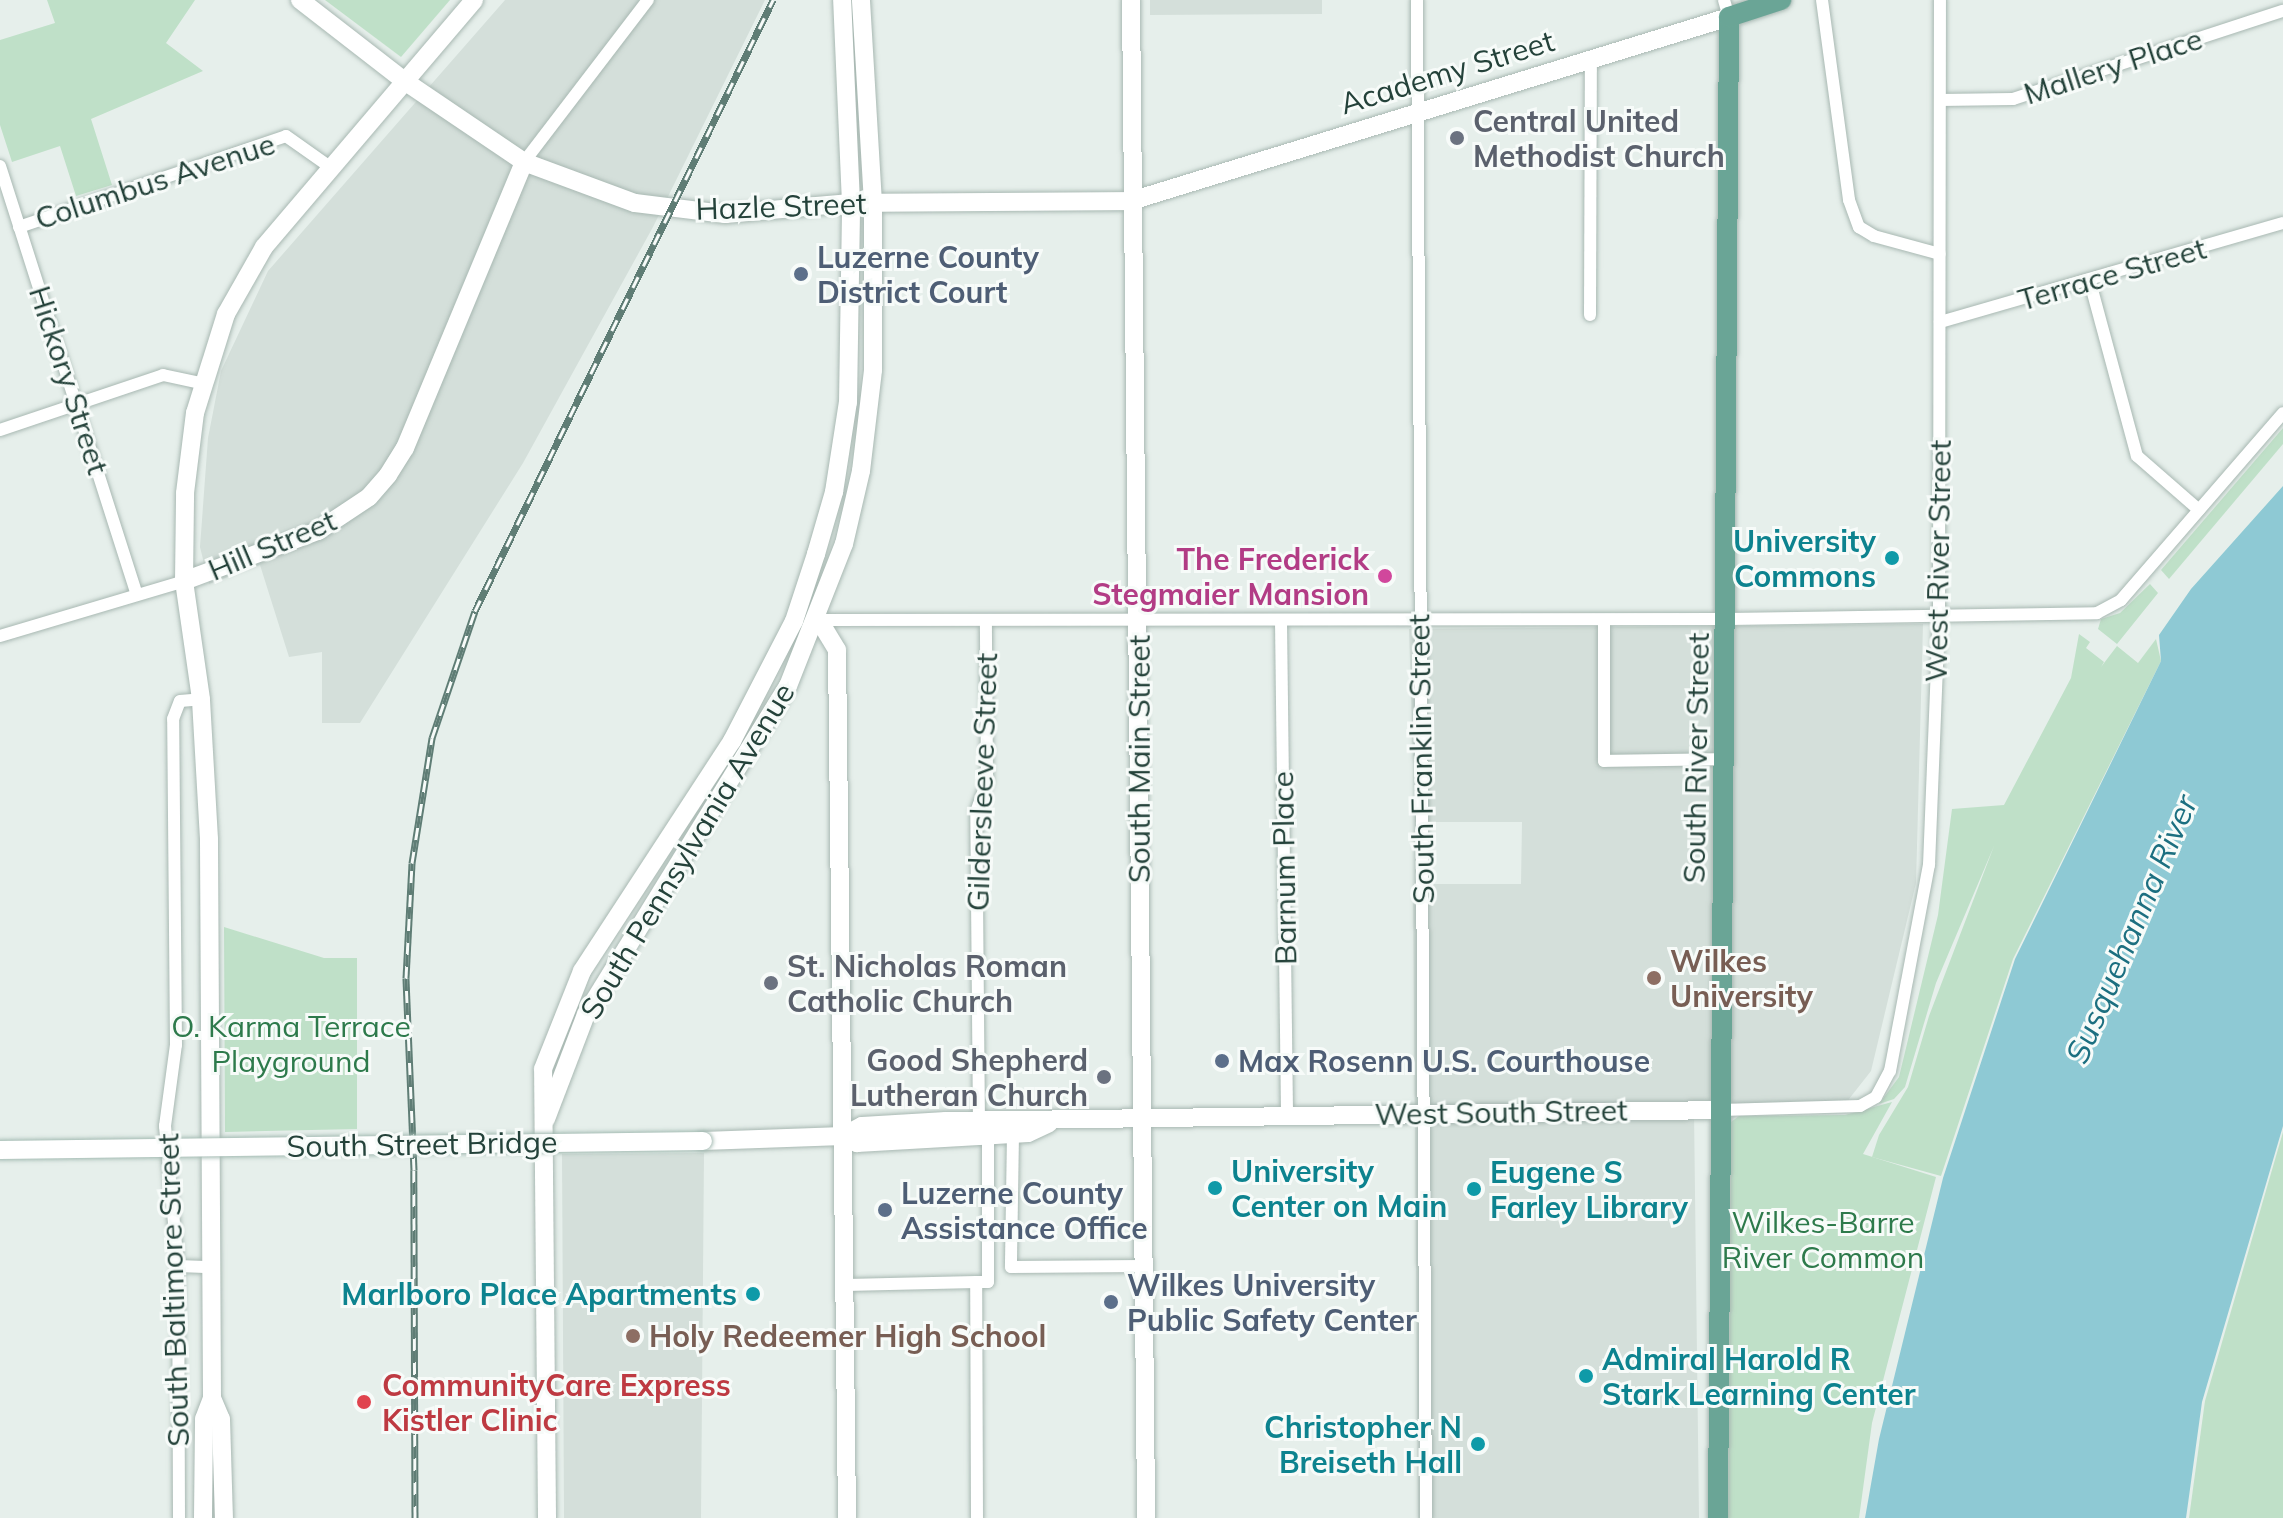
<!DOCTYPE html>
<html>
<head>
<meta charset="utf-8">
<style>
  body { margin:0 }
  #map { position:relative; width:2283px; height:1518px; overflow:hidden; background:#e6efeb; font-family:Mulish,sans-serif }
  div>[style] { position:absolute }
  .built>* { inset:0; background:#d4dfda }
  .green>* { inset:0; background:#bfe0c8 }
  .water>* { inset:0; background:#8ec9d4 }
  .roads { filter:drop-shadow(0 0 2px #a8b8b2) drop-shadow(0 0 2px #a8b8b2) }
  .street>* { height:12px; margin:-6px; padding:0 6px; transform-origin:6px; border-radius:6px; background:#fff }
  .secondary>* { height:18px; margin:-9px; padding:0 9px; transform-origin:9px; border-radius:9px; background:#fff }
  .primary>* { height:20px; margin:-10px; padding:0 10px; transform-origin:10px; border-radius:10px; background:#6aa596 }
  .rail>* { height:7px; margin-top:-3.5px; transform-origin:0; background:repeating-linear-gradient(90deg,#f7fbf9 0 12px,#5f7d75 0 24px); box-sizing:border-box; border-block:2px solid #5f7d75 }
  .bridges { filter:drop-shadow(0 0 2px #a4bbb3) drop-shadow(0 0 2px #a4bbb3) }
  .secondary-bridge>* { height:18px; margin:-9px; padding:0 9px; transform-origin:9px; border-radius:9px; background:#fff }
  .dots>* { width:22px; height:22px; translate:-50% -50%; box-sizing:border-box; border:4px solid #f7fbf9; border-radius:50% }
  span { translate:-50% -50%; white-space:nowrap; text-align:center; line-height:1.15; -webkit-text-stroke:6px #f7fbf9; paint-order:stroke }
  .street-label { font-size:30px; color:#24423a }
  .worship-label { font-size:30px; color:#5b616d; font-weight:700 }
  .left { translate:0 -50%; text-align:left }
  .right { translate:-100% -50%; text-align:right }
  .service-label { font-size:30px; color:#4e5e75; font-weight:700 }
  .culture-label { font-size:30px; color:#0d838f; font-weight:700 }
  .hotel-label { font-size:30px; color:#b23c85; font-weight:700 }
  .education-label { font-size:30px; color:#785e54; font-weight:700 }
  .park-label { font-size:30px; color:#2d7a4b }
  .health-label { font-size:30px; color:#be3a42; font-weight:700 }
  .water-label { font-size:32px; color:#1c6f80; font-style:italic }
</style>
</head>
<body>
<div id="map">
  <div class="built">
    <i style="clip-path:polygon(505px 0,765px 0,653px 227px,523px 463px,360px 723px,322px 723px,322px 652px,289px 657px,260px 565px,209px 584px,200px 547px,208px 438px,221px 371px,268px 271px)"></i>
    <i style="clip-path:polygon(1150px 0,1322px 0,1322px 14px,1150px 15px)"></i>
    <i style="clip-path:polygon(1923px 624px,1916px 883px,1871px 1071px,1838px 1113px,1694px 1111px,1699px 1518px,1418px 1518px,1413px 884px,1521px 884px,1522px 822px,1415px 822px,1409px 629px)"></i>
    <i style="clip-path:polygon(704px 1153px,701px 1518px,564px 1518px,562px 1154px)"></i>
  </div>
  <div class="green">
    <i style="clip-path:polygon(47px 0,195px 0,166px 43px,203px 71px,91px 119px,112px 185px,76px 196px,60px 146px,12px 162px,0 125px,0 40px,55px 23px)"></i>
    <i style="clip-path:polygon(325px 0,450px 0,401px 57px)"></i>
    <i style="clip-path:polygon(2283px 428px,2283px 444px,2169px 579px,2161px 570px)"></i>
    <i style="clip-path:polygon(2150px 584px,2158px 593px,2117px 644px,2098px 629px,2101px 619px,2120px 613px)"></i>
    <i style="clip-path:polygon(2079px 634px,2090px 642px,2086px 648px,2104px 662px,2101px 667px,2117px 646px,2138px 663px,2156px 639px,2161px 661px,2013px 959px,1941px 1176px,1872px 1157px,1879px 1135px,1908px 1087px,1929px 1016px,1994px 846px,1936px 983px,1905px 1087px,1894px 1099px,1879px 1104px,1899px 1077px,1938px 915px,1952px 809px,2004px 805px,2071px 678px)"></i>
    <i style="clip-path:polygon(224px 927px,324px 958px,357px 958px,357px 1129px,225px 1132px)"></i>
    <i style="clip-path:polygon(1892px 1102px,1863px 1154px,1936px 1177px,1872px 1423px,1859px 1518px,1728px 1518px,1731px 1122px,1739px 1116px,1845px 1115px)"></i>
    <i style="clip-path:polygon(2283px 1132px,2283px 1518px,2189px 1518px,2205px 1401px)"></i>
  </div>
  <div class="water">
    <i style="clip-path:polygon(2283px 486px,2283px 1126px,2202px 1402px,2186px 1518px,1865px 1518px,1879px 1439px,1943px 1178px,2015px 959px,2161px 661px,2159px 635px,2191px 589px)"></i>
  </div>
  <div class="roads">
    <div class="street">
      <i style="left:1417px;top:0;width:1518px;rotate:89.66deg"></i>
      <i style="left:1724px;top:0;width:18px;rotate:74deg"></i>
      <i style="left:1822px;top:0;width:202px;rotate:82.3deg"></i>
      <i style="left:1849px;top:200px;width:29px;rotate:70deg"></i>
      <i style="left:1859px;top:227px;width:17px;rotate:31deg"></i>
      <i style="left:1874px;top:236px;width:68px;rotate:15.3deg"></i>
      <i style="left:1940px;top:100px;width:73px;rotate:-0.8deg"></i>
      <i style="left:2013px;top:99px;width:284px;rotate:-18.1deg"></i>
      <i style="left:524px;top:162px;width:204px;rotate:-52.6deg"></i>
      <i style="left:0;top:166px;width:450px;rotate:72.3deg"></i>
      <i style="left:19px;top:227px;width:282px;rotate:-18.8deg"></i>
      <i style="left:286px;top:136px;width:54px;rotate:35.2deg"></i>
      <i style="left:2090px;top:282px;width:180px;rotate:74.9deg"></i>
      <i style="left:2137px;top:456px;width:82px;rotate:41.1deg"></i>
      <i style="left:1590px;top:315px;width:255px;rotate:-89.8deg"></i>
      <i style="left:1940px;top:322px;width:357px;rotate:-16.1deg"></i>
      <i style="left:0;top:430px;width:172px;rotate:-18.6deg"></i>
      <i style="left:163px;top:375px;width:40px;rotate:12deg"></i>
      <i style="left:815px;top:620px;width:913px;rotate:-0.06deg"></i>
      <i style="left:1728px;top:619px;width:369px;rotate:-0.9deg"></i>
      <i style="left:2097px;top:613px;width:27px;rotate:-28deg"></i>
      <i style="left:2121px;top:600px;width:247px;rotate:-49.1deg"></i>
      <i style="left:1604px;top:620px;width:141px;rotate:90deg"></i>
      <i style="left:1604px;top:761px;width:122px;rotate:-0.9deg"></i>
      <i style="left:1281px;top:621px;width:494px;rotate:89.3deg"></i>
      <i style="left:0;top:636px;width:192px;rotate:-16.6deg"></i>
      <i style="left:1721px;top:1110px;width:139px;rotate:-1.6deg"></i>
      <i style="left:1860px;top:1106px;width:18px;rotate:-29deg"></i>
      <i style="left:1876px;top:1097px;width:30px;rotate:-62deg"></i>
      <i style="left:1890px;top:1071px;width:210px;rotate:-79.3deg"></i>
      <i style="left:1929px;top:865px;width:250px;rotate:-87.7deg"></i>
      <i style="left:1939px;top:615px;width:615px;rotate:-89.91deg"></i>
      <i style="left:979px;top:1125px;width:313px;rotate:-90.5deg"></i>
      <i style="left:976px;top:812px;width:32px;rotate:-70deg"></i>
      <i style="left:987px;top:782px;width:162px;rotate:-90.4deg"></i>
      <i style="left:1013px;top:1134px;width:133px;rotate:90.9deg"></i>
      <i style="left:1011px;top:1267px;width:132px;rotate:-0.4deg"></i>
      <i style="left:178px;top:1266px;width:34px;rotate:2deg"></i>
      <i style="left:846px;top:1285px;width:130px;rotate:-1.3deg"></i>
      <i style="left:179px;top:1518px;width:252px;rotate:-90.2deg"></i>
      <i style="left:178px;top:1266px;width:141px;rotate:-95.3deg"></i>
      <i style="left:165px;top:1126px;width:82px;rotate:-82.3deg"></i>
      <i style="left:176px;top:1045px;width:326px;rotate:-90.5deg"></i>
      <i style="left:173px;top:719px;width:19px;rotate:-69deg"></i>
      <i style="left:180px;top:701px;width:21px;rotate:-5deg"></i>
      <i style="left:977px;top:1518px;width:236px;rotate:-90.2deg"></i>
      <i style="left:976px;top:1282px;width:12px"></i>
      <i style="left:988px;top:1282px;width:153px;rotate:-90deg"></i>
    </div>
    <div class="secondary">
      <i style="left:300px;top:0;width:130px;rotate:37.8deg"></i>
      <i style="left:403px;top:80px;width:146px;rotate:34.1deg"></i>
      <i style="left:524px;top:162px;width:118px;rotate:20.3deg"></i>
      <i style="left:635px;top:203px;width:91px;rotate:7deg"></i>
      <i style="left:725px;top:214px;width:126px;rotate:-5deg"></i>
      <i style="left:851px;top:203px;width:280px;rotate:-0.4deg"></i>
      <i style="left:1131px;top:201px;width:626px;rotate:-17.1deg"></i>
      <i style="left:1131px;top:0;width:1518px;rotate:89.43deg"></i>
      <i style="left:184px;top:581px;width:143px;rotate:-20.5deg"></i>
      <i style="left:318px;top:531px;width:61px;rotate:-33.7deg"></i>
      <i style="left:369px;top:497px;width:29px;rotate:-49deg"></i>
      <i style="left:388px;top:475px;width:32px;rotate:-58deg"></i>
      <i style="left:405px;top:448px;width:310px;rotate:-67.4deg"></i>
      <i style="left:819px;top:620px;width:35px;rotate:59deg"></i>
      <i style="left:837px;top:650px;width:868px;rotate:89.34deg"></i>
      <i style="left:546px;top:1119px;width:112px;rotate:-69.1deg"></i>
      <i style="left:586px;top:1014px;width:385px;rotate:-58.4deg"></i>
      <i style="left:788px;top:686px;width:153px;rotate:-68.5deg"></i>
      <i style="left:844px;top:544px;width:75px;rotate:-76.9deg"></i>
      <i style="left:861px;top:471px;width:102px;rotate:-83.2deg"></i>
      <i style="left:873px;top:370px;width:167px;rotate:-90deg"></i>
      <i style="left:873px;top:203px;width:203px;rotate:-93.4deg"></i>
      <i style="left:843px;top:1136px;width:16px;rotate:27deg"></i>
      <i style="left:857px;top:1143px;width:122px;rotate:-3.3deg"></i>
      <i style="left:979px;top:1136px;width:49px;rotate:-3.5deg"></i>
      <i style="left:1028px;top:1133px;width:23px;rotate:-25deg"></i>
      <i style="left:703px;top:1141px;width:140px;rotate:-2deg"></i>
      <i style="left:843px;top:1136px;width:21px;rotate:-28deg"></i>
      <i style="left:862px;top:1126px;width:84px;rotate:-3.4deg"></i>
      <i style="left:946px;top:1121px;width:775px;rotate:-0.81deg"></i>
      <i style="left:212px;top:1398px;width:23px;rotate:67deg"></i>
      <i style="left:221px;top:1419px;width:99px;rotate:88.3deg"></i>
      <i style="left:203px;top:1518px;width:99px;rotate:-89.4deg"></i>
      <i style="left:204px;top:1419px;width:22px;rotate:-69deg"></i>
      <i style="left:212px;top:1398px;width:559px;rotate:-90.31deg"></i>
      <i style="left:209px;top:839px;width:140px;rotate:-93.3deg"></i>
      <i style="left:201px;top:699px;width:119px;rotate:-98.2deg"></i>
      <i style="left:184px;top:581px;width:88px;rotate:-89.3deg"></i>
      <i style="left:185px;top:493px;width:81px;rotate:-82.9deg"></i>
      <i style="left:195px;top:413px;width:104px;rotate:-72.6deg"></i>
      <i style="left:226px;top:314px;width:77px;rotate:-60.4deg"></i>
      <i style="left:264px;top:247px;width:324px;rotate:-49.6deg"></i>
      <i style="left:547px;top:1518px;width:449px;rotate:-90.5deg"></i>
      <i style="left:543px;top:1069px;width:105px;rotate:-68.3deg"></i>
      <i style="left:582px;top:971px;width:275px;rotate:-56.9deg"></i>
      <i style="left:732px;top:741px;width:135px;rotate:-62.7deg"></i>
      <i style="left:794px;top:621px;width:71px;rotate:-71.8deg"></i>
      <i style="left:816px;top:554px;width:65px;rotate:-73.8deg"></i>
      <i style="left:834px;top:492px;width:91px;rotate:-81.2deg"></i>
      <i style="left:848px;top:402px;width:199px;rotate:-89.1deg"></i>
      <i style="left:851px;top:203px;width:203px;rotate:-92.5deg"></i>
    </div>
    <div class="primary">
      <i style="left:1718px;top:1518px;width:1501px;rotate:-89.58deg"></i>
      <i style="left:1729px;top:17px;width:55px;rotate:-18.1deg"></i>
    </div>
  </div>
  <div class="rail">
    <i style="left:415px;top:1518px;width:348px;rotate:-90.2deg"></i>
    <i style="left:414px;top:1170px;width:192px;rotate:-92.4deg"></i>
    <i style="left:406px;top:978px;width:115px;rotate:-87deg"></i>
    <i style="left:412px;top:863px;width:127px;rotate:-80.9deg"></i>
    <i style="left:432px;top:738px;width:134px;rotate:-71.3deg"></i>
    <i style="left:475px;top:611px;width:680px;rotate:-64deg"></i>
  </div>
  <div class="bridges">
    <div class="secondary-bridge">
      <i style="left:0;top:1150px;width:703px;rotate:-0.73deg"></i>
    </div>
  </div>
  <div class="dots">
    <i style="left:1457px;top:138px;background:#6b7280"></i>
    <i style="left:801px;top:274px;background:#5c6f8a"></i>
    <i style="left:1892px;top:558px;background:#0f9aa8"></i>
    <i style="left:1385px;top:576px;background:#d1479c"></i>
    <i style="left:1654px;top:978px;background:#8d6e63"></i>
    <i style="left:771px;top:983px;background:#6b7280"></i>
    <i style="left:1222px;top:1061px;background:#5c6f8a"></i>
    <i style="left:1104px;top:1077px;background:#6b7280"></i>
    <i style="left:1215px;top:1188px;background:#0f9aa8"></i>
    <i style="left:1474px;top:1189px;background:#0f9aa8"></i>
    <i style="left:885px;top:1210px;background:#5c6f8a"></i>
    <i style="left:753px;top:1294px;background:#0f9aa8"></i>
    <i style="left:1111px;top:1302px;background:#5c6f8a"></i>
    <i style="left:633px;top:1336px;background:#8d6e63"></i>
    <i style="left:1586px;top:1376px;background:#0f9aa8"></i>
    <i style="left:364px;top:1402px;background:#e0444e"></i>
    <i style="left:1478px;top:1444px;background:#0f9aa8"></i>
  </div>
  <div class="street-label">
    <span style="left:2113px;top:66px;rotate:-18deg">Mallery Place</span>
    <span style="left:1447px;top:72px;rotate:-17deg">Academy Street</span>
    <span style="left:155px;top:181px;rotate:-18deg">Columbus Avenue</span>
    <span style="left:781px;top:206px;rotate:-2deg">Hazle Street</span>
    <span style="left:2112px;top:274px;rotate:-16deg">Terrace Street</span>
    <span style="left:69px;top:380px;rotate:72deg">Hickory Street</span>
    <span style="left:272px;top:545px;rotate:-23deg">Hill Street</span>
    <span style="left:1938px;top:561px;rotate:-89deg">West River Street</span>
    <span style="left:1696px;top:758px;rotate:-89deg">South River Street</span>
    <span style="left:1139px;top:759px;rotate:-90deg">South Main Street</span>
    <span style="left:1421px;top:759px;rotate:-91deg">South Franklin Street</span>
    <span style="left:982px;top:782px;rotate:-88deg">Gildersleeve Street</span>
    <span style="left:687px;top:851px;rotate:-59deg">South Pennsylvania Avenue</span>
    <span style="left:1284px;top:868px;rotate:-91deg">Barnum Place</span>
    <span style="left:1501px;top:1112px;rotate:-1deg">West South Street</span>
    <span style="left:422px;top:1144px;rotate:-1deg">South Street Bridge</span>
    <span style="left:173px;top:1290px;rotate:-92deg">South Baltimore Street</span>
  </div>
  <div class="worship-label">
    <span class="left" style="left:1473px;top:138px">Central United<br>Methodist Church</span>
    <span class="left" style="left:787px;top:983px">St. Nicholas Roman<br>Catholic Church</span>
    <span class="right" style="left:1088px;top:1077px">Good Shepherd<br>Lutheran Church</span>
  </div>
  <div class="service-label">
    <span class="left" style="left:817px;top:274px">Luzerne County<br>District Court</span>
    <span class="left" style="left:1238px;top:1061px">Max Rosenn U.S. Courthouse</span>
    <span class="left" style="left:901px;top:1210px">Luzerne County<br>Assistance Office</span>
    <span class="left" style="left:1127px;top:1302px">Wilkes University<br>Public Safety Center</span>
  </div>
  <div class="culture-label">
    <span class="right" style="left:1876px;top:558px">University<br>Commons</span>
    <span class="left" style="left:1231px;top:1188px">University<br>Center on Main</span>
    <span class="left" style="left:1490px;top:1189px">Eugene S<br>Farley Library</span>
    <span class="right" style="left:737px;top:1294px">Marlboro Place Apartments</span>
    <span class="left" style="left:1602px;top:1376px">Admiral Harold R<br>Stark Learning Center</span>
    <span class="right" style="left:1462px;top:1444px">Christopher N<br>Breiseth Hall</span>
  </div>
  <div class="hotel-label">
    <span class="right" style="left:1369px;top:576px">The Frederick<br>Stegmaier Mansion</span>
  </div>
  <div class="education-label">
    <span class="left" style="left:1670px;top:978px">Wilkes<br>University</span>
    <span class="left" style="left:649px;top:1336px">Holy Redeemer High School</span>
  </div>
  <div class="park-label">
    <span style="left:291px;top:1043px">O. Karma Terrace<br>Playground</span>
    <span style="left:1823px;top:1239px">Wilkes-Barre<br>River Common</span>
  </div>
  <div class="health-label">
    <span class="left" style="left:382px;top:1402px">CommunityCare Express<br>Kistler Clinic</span>
  </div>
  <div class="water-label">
    <span style="left:2131px;top:929px;rotate:-67deg">Susquehanna River</span>
  </div>
</div>
</body>
</html>
